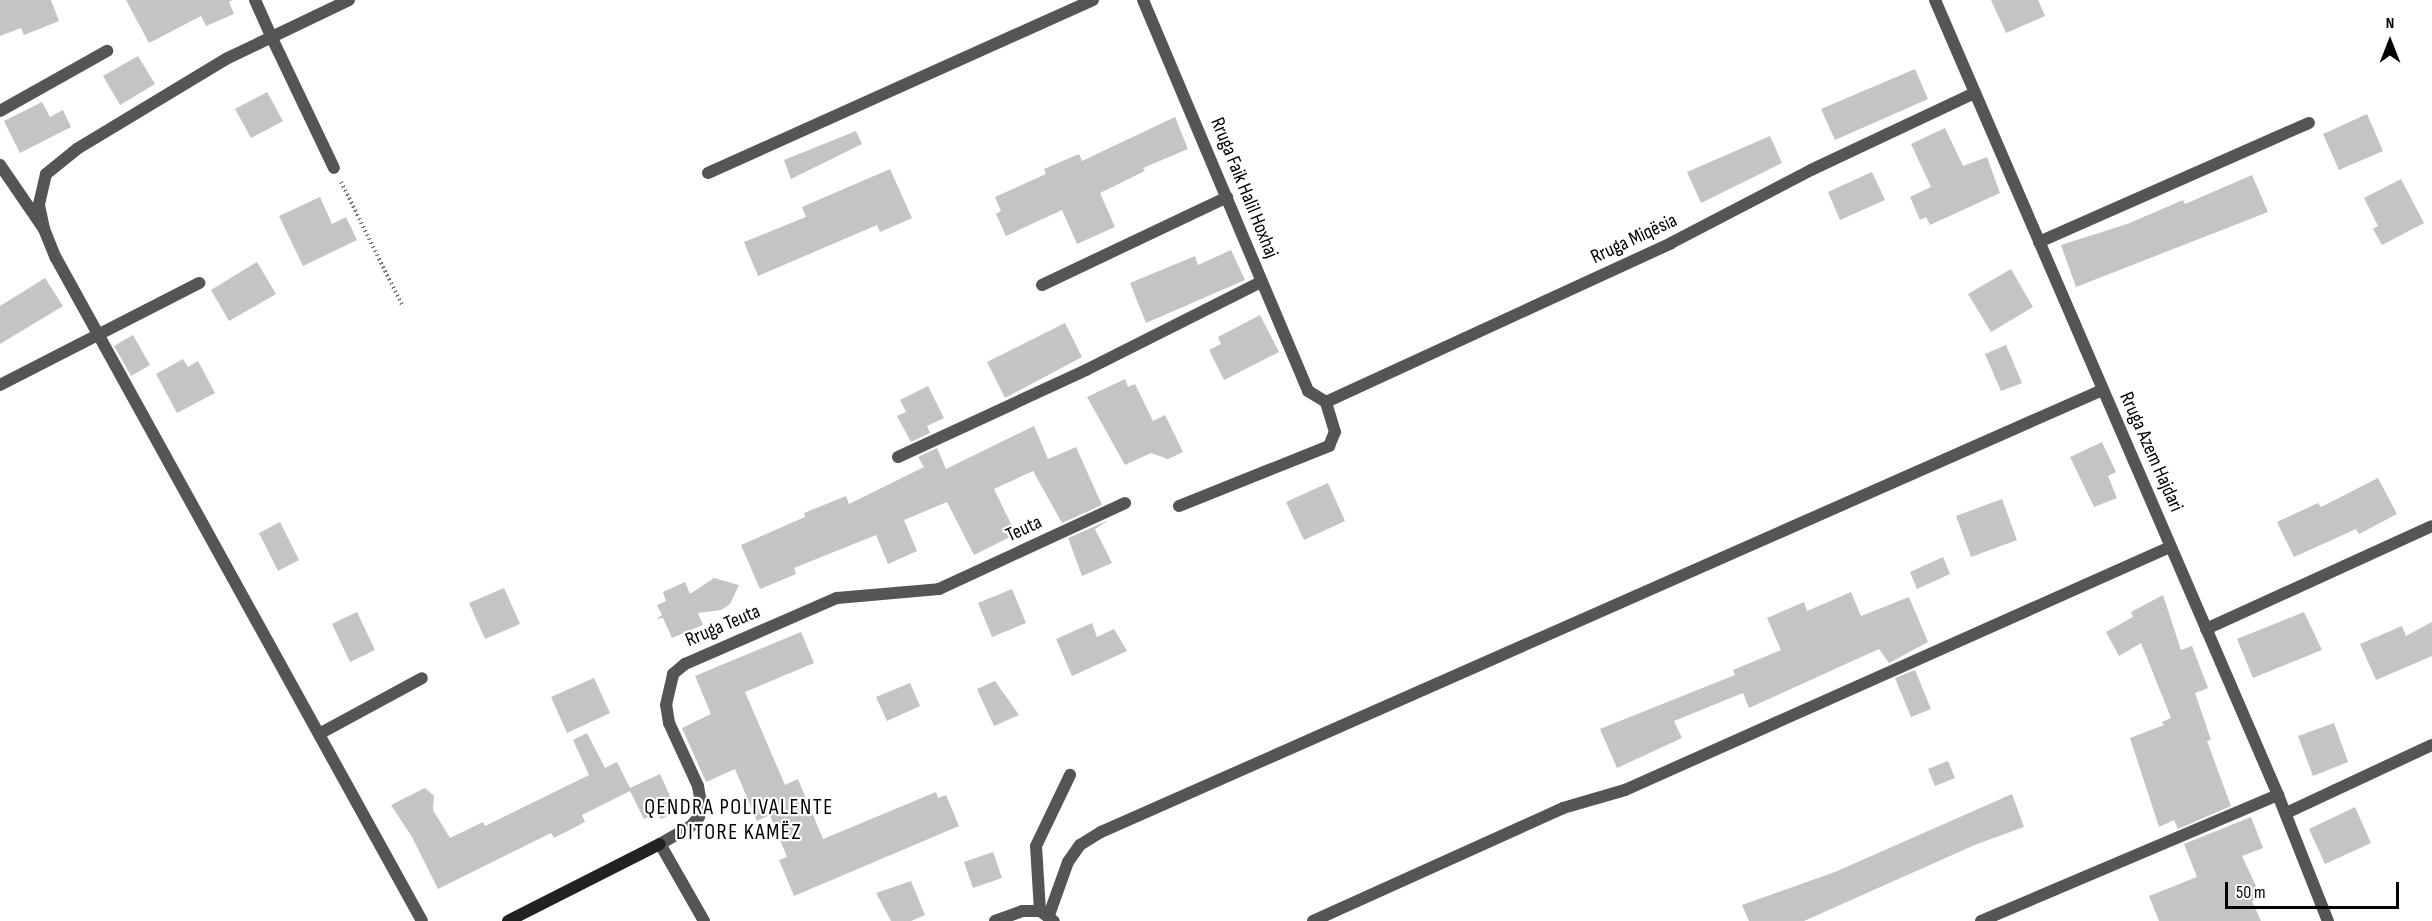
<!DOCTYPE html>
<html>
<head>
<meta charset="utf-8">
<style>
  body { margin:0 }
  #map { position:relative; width:2432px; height:921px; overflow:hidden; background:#fff; font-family:"Sofia Sans Condensed",sans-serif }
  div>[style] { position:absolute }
  .building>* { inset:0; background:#c4c4c4 }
  .path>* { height:4px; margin-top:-2px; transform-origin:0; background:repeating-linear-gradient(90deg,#777 0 1.5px,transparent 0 4.5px) }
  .lane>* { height:12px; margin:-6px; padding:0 6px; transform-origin:6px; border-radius:6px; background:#555 }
  .street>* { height:12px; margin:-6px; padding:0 6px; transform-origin:6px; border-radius:6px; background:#555 }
  .secondary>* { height:12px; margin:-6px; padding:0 6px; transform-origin:6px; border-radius:6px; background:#222 }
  span { translate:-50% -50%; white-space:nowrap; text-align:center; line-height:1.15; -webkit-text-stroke:4.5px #fff; paint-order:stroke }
  .street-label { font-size:20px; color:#000 }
  .quarter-label { font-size:22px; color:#000; letter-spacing:1.5px }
  .north { position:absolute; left:2360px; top:12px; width:60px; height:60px; -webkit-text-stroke:4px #fff; paint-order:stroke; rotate:0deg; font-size:16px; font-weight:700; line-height:24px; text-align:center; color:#000 }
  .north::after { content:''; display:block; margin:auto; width:21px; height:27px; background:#000; clip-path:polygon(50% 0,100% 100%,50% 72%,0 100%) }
  .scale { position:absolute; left:2225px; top:882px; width:174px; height:27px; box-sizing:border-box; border:3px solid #000; border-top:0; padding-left:8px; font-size:18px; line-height:21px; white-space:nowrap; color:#000; -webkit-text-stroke:4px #fff; paint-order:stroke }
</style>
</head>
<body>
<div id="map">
  <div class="building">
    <i style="clip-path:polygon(0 0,51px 0,59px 21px,24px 35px,21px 28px,0 36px)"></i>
    <i style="clip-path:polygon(126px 0,232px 0,229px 2px,234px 14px,206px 26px,201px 16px,149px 43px)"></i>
    <i style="clip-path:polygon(1991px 0,2038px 0,2045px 16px,2006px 33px)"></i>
    <i style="clip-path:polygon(138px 56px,155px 84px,120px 105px,103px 76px)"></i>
    <i style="clip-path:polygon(1915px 69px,1928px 99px,1835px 140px,1821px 109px)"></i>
    <i style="clip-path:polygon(267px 92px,283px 121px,251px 138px,235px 109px)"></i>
    <i style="clip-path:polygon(42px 102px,50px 117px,63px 110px,71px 127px,20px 153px,4px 121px)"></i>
    <i style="clip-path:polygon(2367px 114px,2383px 151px,2339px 170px,2323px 134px)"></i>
    <i style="clip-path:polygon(1175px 117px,1188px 149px,1143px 168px,1145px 171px,1100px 193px,1115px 227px,1077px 244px,1062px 210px,1006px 236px,996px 214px,1001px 211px,995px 197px,1046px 174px,1044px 169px,1079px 154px,1082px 161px)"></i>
    <i style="clip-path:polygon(1945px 128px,1963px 166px,1987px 157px,2000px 193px,1930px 225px,1926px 217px,1920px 220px,1910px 197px,1931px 187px,1911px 144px)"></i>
    <i style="clip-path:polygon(856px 131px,862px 144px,791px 179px,784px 160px)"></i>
    <i style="clip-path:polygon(1770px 136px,1782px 163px,1701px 203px,1687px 172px)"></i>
    <i style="clip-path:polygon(890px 169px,912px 218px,880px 232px,877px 225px,758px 276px,744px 242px,806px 217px,802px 207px)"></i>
    <i style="clip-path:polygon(1872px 172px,1885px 200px,1840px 220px,1828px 192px)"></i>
    <i style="clip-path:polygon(2252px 175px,2268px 212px,2076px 287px,2061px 245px,2127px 224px,2183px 200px,2185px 204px)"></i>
    <i style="clip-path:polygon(2401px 179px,2424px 223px,2382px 245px,2373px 229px,2378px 226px,2364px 198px)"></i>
    <i style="clip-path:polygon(320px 197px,332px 224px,346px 217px,357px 240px,303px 266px,279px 216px)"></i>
    <i style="clip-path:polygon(1231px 250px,1245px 280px,1146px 323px,1130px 283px,1195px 256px,1198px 265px)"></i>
    <i style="clip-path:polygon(257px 262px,276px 294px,229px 321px,211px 290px)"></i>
    <i style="clip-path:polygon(2011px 269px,2033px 307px,1991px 332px,1968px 294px)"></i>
    <i style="clip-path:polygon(45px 278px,63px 306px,0 344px,0 306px)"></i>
    <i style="clip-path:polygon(1260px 315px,1279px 352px,1224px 380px,1209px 350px,1221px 344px,1218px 337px)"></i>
    <i style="clip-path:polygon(1065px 323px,1082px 357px,1005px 398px,987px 362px)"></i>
    <i style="clip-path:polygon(133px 335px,150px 365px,131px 376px,114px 346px)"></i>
    <i style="clip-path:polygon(2006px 345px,2022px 383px,2001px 391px,1985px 354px)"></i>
    <i style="clip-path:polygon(183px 359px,188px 367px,198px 361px,215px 393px,177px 413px,156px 374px)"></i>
    <i style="clip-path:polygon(1125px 379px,1128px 387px,1135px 384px,1153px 421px,1165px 415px,1183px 452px,1168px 459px,1151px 453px,1125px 465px,1087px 397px)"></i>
    <i style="clip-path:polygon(928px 386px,944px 418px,927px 426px,930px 433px,911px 442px,897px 416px,906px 412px,900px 400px)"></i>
    <i style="clip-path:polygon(1034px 426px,1048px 459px,1076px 447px,1102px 505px,1062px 523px,1033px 471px,994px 489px,1016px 534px,974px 555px,947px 502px,904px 520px,917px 551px,888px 564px,876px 535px,794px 568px,796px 574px,760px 589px,741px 545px,805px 517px,804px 513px,846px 496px,849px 504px,924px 467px,918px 457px,937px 448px,946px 469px)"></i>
    <i style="clip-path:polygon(2102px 442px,2116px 472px,2108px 476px,2117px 498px,2094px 507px,2070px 457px)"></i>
    <i style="clip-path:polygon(2378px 478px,2397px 514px,2359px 534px,2356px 529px,2294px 557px,2277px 522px,2318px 503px,2321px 507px)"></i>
    <i style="clip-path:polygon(1328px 483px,1345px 521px,1304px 540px,1286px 502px)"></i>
    <i style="clip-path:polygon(2002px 499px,2017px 540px,1971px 557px,1956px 516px)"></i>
    <i style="clip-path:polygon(1109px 520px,1095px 529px,1112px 563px,1082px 576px,1068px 538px)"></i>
    <i style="clip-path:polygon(280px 522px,299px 560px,278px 571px,259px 533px)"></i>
    <i style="clip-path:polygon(1943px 557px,1950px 574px,1917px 589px,1910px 572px)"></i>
    <i style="clip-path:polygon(714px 578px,739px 585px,730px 604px,721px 610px,698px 613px,703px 625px,672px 638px,663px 618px,656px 619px,662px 615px,657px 605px,666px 601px,663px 592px,685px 582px,690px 594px)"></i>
    <i style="clip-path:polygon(504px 588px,520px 624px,485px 639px,469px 603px)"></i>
    <i style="clip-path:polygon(1012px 589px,1026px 623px,992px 637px,978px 603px)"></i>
    <i style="clip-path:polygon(1851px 592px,1861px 616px,1909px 597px,1928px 642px,1889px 663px,1879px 649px,1749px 708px,1743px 693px,1674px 721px,1682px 738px,1617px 768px,1600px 729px,1735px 675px,1733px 670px,1781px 650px,1767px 618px,1804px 602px,1807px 611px)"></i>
    <i style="clip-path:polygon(2163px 595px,2181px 650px,2192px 646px,2208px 688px,2195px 693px,2211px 740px,2207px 741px,2231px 806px,2178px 829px,2174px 820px,2159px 827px,2130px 738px,2164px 725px,2162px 722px,2171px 718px,2141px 643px,2119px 656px,2106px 632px,2133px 617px,2131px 612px)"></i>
    <i style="clip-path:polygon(357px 612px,375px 650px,350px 662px,332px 624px)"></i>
    <i style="clip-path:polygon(2304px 612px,2322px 650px,2253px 678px,2237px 639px)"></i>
    <i style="clip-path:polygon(2432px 622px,2432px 656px,2376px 680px,2360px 644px,2402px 626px,2406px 636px)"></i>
    <i style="clip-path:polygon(1092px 623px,1097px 637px,1114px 629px,1127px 651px,1072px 676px,1056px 639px)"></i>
    <i style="clip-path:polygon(801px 632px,814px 663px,745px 692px,785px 785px,798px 779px,823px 839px,936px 792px,938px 798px,946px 795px,959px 826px,794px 896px,779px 860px,787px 857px,770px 815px,757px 821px,735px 769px,706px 782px,682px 728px,711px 714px,695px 676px)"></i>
    <i style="clip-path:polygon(1915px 670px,1931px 709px,1911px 717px,1895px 678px)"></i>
    <i style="clip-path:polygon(594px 678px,610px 713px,567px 733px,551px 697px)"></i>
    <i style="clip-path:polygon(995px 681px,1019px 715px,994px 726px,977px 689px)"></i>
    <i style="clip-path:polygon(910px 683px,920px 706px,887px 721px,876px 697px)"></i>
    <i style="clip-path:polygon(2334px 723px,2348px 762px,2313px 776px,2298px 736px)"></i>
    <i style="clip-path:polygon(587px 733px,605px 768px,617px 762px,630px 788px,660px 774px,677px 811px,661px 819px,657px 812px,644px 819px,630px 791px,582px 815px,585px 822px,554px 838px,551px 833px,438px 889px,412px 837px,391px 805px,425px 788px,434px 796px,433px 810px,450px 838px,483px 822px,485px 826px,589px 775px,573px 740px)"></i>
    <i style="clip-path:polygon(1948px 761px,1955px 778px,1935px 786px,1928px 769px)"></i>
    <i style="clip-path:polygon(2012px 794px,2024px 827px,1977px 844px,1804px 921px,1749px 921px,1742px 905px,1835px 872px)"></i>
    <i style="clip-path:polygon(2355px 807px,2371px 843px,2325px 864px,2309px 829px)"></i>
    <i style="clip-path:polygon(2251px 817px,2263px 848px,2242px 856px,2261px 897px,2252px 901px,2261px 921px,2159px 921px,2149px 896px,2197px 877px,2184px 844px)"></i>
    <i style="clip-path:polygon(993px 852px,1002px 878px,973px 888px,964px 862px)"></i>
    <i style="clip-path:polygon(911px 881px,925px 915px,911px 921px,891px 921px,876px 893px)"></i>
  </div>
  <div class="path">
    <i style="left:341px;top:182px;width:137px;rotate:63.6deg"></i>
  </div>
  <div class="lane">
    <i style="left:271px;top:36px;width:146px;rotate:64.5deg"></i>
    <i style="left:0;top:111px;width:123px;rotate:-29.3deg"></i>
    <i style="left:0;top:165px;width:78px;rotate:55.5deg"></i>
    <i style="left:708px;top:173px;width:422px;rotate:-24.2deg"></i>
    <i style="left:0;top:385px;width:224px;rotate:-27.1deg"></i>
    <i style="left:939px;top:589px;width:205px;rotate:-24.8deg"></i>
    <i style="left:319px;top:734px;width:117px;rotate:-28.5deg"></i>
    <i style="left:1049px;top:915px;width:56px;rotate:-70.3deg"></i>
    <i style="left:1068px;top:862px;width:21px;rotate:-55deg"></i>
    <i style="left:1080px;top:845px;width:25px;rotate:-32deg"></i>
    <i style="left:1101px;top:832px;width:1094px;rotate:-23.82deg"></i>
  </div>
  <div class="street">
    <i style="left:255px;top:0;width:39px;rotate:66deg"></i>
    <i style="left:349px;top:0;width:136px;rotate:154.4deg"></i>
    <i style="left:226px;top:59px;width:174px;rotate:148.9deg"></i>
    <i style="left:77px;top:149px;width:40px;rotate:141deg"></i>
    <i style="left:46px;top:174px;width:32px;rotate:103deg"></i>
    <i style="left:39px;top:205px;width:25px;rotate:78deg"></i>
    <i style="left:44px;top:229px;width:31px;rotate:68deg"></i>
    <i style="left:56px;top:258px;width:757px;rotate:61.1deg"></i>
    <i style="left:1143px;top:0;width:424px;rotate:67.1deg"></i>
    <i style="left:1308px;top:391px;width:21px;rotate:31deg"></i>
    <i style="left:1326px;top:402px;width:380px;rotate:-24.7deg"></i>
    <i style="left:1671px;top:243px;width:158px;rotate:-27.5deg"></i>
    <i style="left:1811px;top:170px;width:181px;rotate:-25.2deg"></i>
    <i style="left:1935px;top:0;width:866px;rotate:66.66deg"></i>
    <i style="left:2278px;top:795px;width:136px;rotate:68.4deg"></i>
    <i style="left:2039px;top:242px;width:295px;rotate:-23.8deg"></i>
    <i style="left:1042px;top:285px;width:205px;rotate:-25.4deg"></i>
    <i style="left:898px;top:457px;width:207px;rotate:-24.8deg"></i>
    <i style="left:1086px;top:370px;width:196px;rotate:-26.7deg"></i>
    <i style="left:1179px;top:506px;width:162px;rotate:-21.8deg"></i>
    <i style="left:1329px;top:446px;width:15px;rotate:-67deg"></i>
    <i style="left:1335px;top:432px;width:31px;rotate:-107deg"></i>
    <i style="left:2206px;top:629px;width:248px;rotate:-24.5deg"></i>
    <i style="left:2286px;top:813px;width:161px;rotate:-25deg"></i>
    <i style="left:1040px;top:911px;width:65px;rotate:-93.5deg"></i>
    <i style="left:1036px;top:846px;width:79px;rotate:-64.4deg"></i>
    <i style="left:704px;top:921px;width:89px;rotate:-119.7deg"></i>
    <i style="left:660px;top:844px;width:34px;rotate:-30deg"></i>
    <i style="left:690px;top:827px;width:13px;rotate:-48deg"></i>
    <i style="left:699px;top:817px;width:14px;rotate:-82deg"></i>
    <i style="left:701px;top:803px;width:17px;rotate:-100deg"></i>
    <i style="left:698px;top:786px;width:69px;rotate:-114.7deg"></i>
    <i style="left:669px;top:723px;width:18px;rotate:-99deg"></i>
    <i style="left:666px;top:705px;width:32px;rotate:-77deg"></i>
    <i style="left:673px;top:674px;width:16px;rotate:-40deg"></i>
    <i style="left:685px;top:664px;width:166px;rotate:-23.5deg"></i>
    <i style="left:837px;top:598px;width:102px;rotate:-5deg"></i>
    <i style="left:995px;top:921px;width:29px;rotate:-20deg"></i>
    <i style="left:1022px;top:911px;width:18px"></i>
    <i style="left:1040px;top:911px;width:17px;rotate:36deg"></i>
    <i style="left:1313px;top:921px;width:274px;rotate:-24.3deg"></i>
    <i style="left:1563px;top:808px;width:65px;rotate:-16.2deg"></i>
    <i style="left:1625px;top:790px;width:597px;rotate:-24.03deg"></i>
    <i style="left:1981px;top:921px;width:323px;rotate:-23deg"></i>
  </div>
  <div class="secondary">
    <i style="left:508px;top:921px;width:170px;rotate:-26.9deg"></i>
  </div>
  <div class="street-label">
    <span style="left:1244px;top:188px;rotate:68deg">Rruga Faik Halil Hoxhaj</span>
    <span style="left:1634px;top:239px;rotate:-25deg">Rruga Miqësia</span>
    <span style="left:2151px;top:452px;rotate:66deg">Rruga Azem Hajdari</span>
    <span style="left:1024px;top:529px;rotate:-25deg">Teuta</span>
    <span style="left:723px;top:626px;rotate:-23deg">Rruga Teuta</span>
  </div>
  <div class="quarter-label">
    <span style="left:739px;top:820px">QENDRA POLIVALENTE<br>DITORE KAMËZ</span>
  </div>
  <div class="north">N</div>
  <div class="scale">50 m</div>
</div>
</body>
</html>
